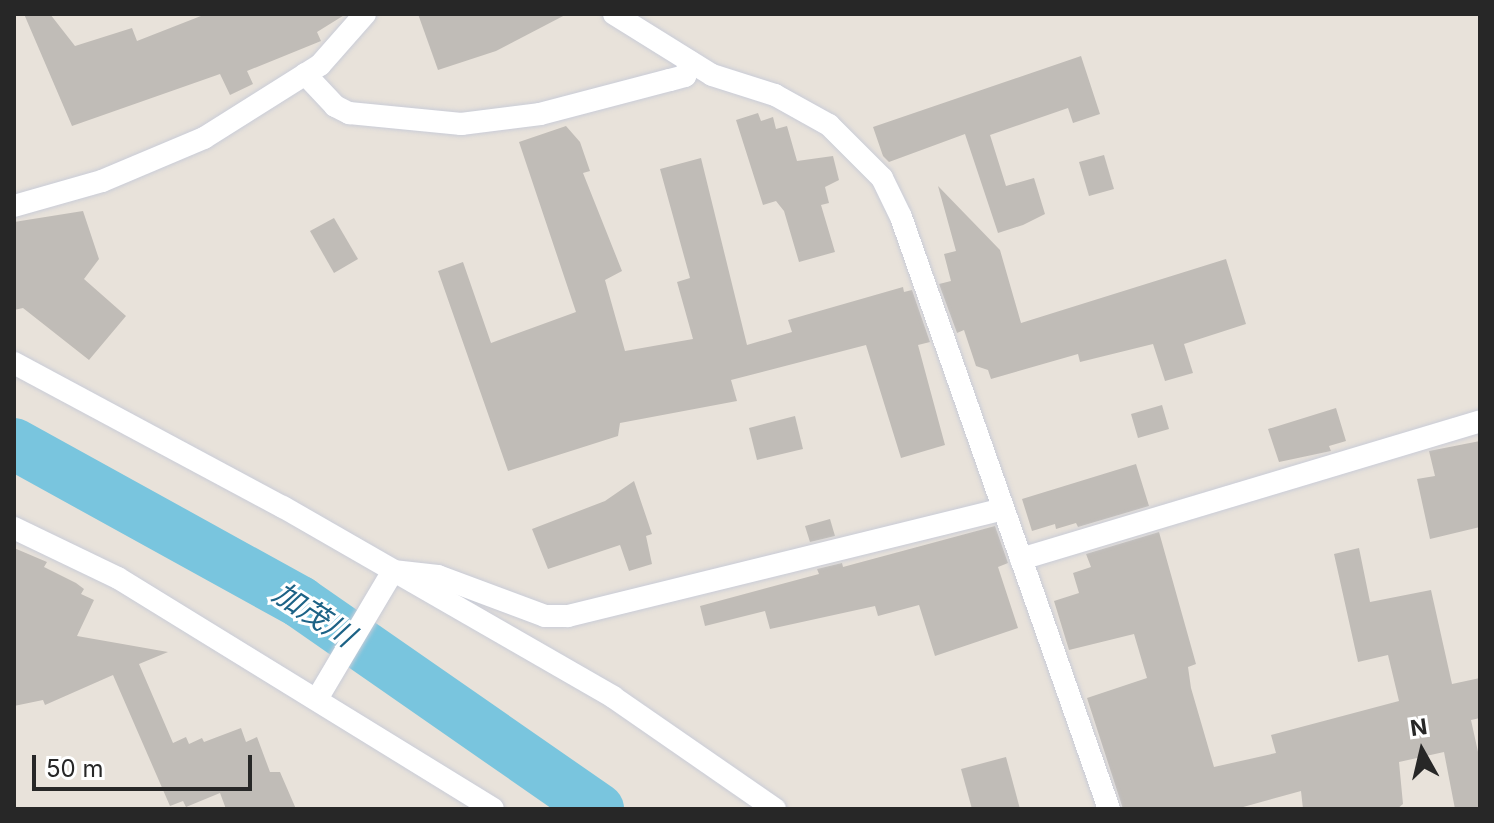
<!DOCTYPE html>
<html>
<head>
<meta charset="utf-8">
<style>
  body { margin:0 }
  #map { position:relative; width:1494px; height:823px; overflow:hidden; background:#e8e2da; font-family:Inter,"Noto Sans JP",sans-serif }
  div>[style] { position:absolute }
  .river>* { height:52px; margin:-26px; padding:0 26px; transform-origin:26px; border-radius:26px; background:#79c5de }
  .building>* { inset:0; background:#c0bcb7 }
  .roads { filter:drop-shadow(0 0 2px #c9ccd7) drop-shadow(0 0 2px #c9ccd7) }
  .street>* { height:22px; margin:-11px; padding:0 11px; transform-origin:11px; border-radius:11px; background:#fff }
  span { translate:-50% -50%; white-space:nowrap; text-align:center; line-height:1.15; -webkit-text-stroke:6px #fff; paint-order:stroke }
  .water-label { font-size:30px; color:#1d6386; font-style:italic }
  .frame { position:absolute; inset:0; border:16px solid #272727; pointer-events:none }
  .north { position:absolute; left:1382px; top:711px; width:80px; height:80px; -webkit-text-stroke:6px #fff; paint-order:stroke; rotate:352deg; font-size:22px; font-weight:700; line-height:32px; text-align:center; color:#272727 }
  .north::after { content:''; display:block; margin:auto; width:28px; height:36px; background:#272727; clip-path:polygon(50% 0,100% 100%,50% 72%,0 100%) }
  .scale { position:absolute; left:32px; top:755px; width:220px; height:36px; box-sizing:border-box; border:4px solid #272727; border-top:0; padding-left:10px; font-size:24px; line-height:28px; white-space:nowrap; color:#272727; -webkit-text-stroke:6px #fff; paint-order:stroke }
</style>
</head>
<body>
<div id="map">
  <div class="river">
    <i style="left:14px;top:444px;width:327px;rotate:28.9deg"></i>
    <i style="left:300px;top:602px;width:363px;rotate:34.8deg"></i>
  </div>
  <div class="building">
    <i style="clip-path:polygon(24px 14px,50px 14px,75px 46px,132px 28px,137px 41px,206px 14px,346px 14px,317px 32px,321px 41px,247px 71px,253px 84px,230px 95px,220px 74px,72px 126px)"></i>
    <i style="clip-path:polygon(418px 14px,567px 14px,496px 51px,438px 70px)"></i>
    <i style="clip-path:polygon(1081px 56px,1100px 114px,1073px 123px,1068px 108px,990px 135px,1006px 186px,1034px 178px,1045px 214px,1023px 225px,998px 233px,965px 134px,889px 162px,883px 156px,873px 127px)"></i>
    <i style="clip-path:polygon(758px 113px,761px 121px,773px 117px,776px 129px,787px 126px,797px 161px,833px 156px,839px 180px,825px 187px,829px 203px,821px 205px,835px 252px,799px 262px,784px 211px,776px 201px,763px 205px,736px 120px)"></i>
    <i style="clip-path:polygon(566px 126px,580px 142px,590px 171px,583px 173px,622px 271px,605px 280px,625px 351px,693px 339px,677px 282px,690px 278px,660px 169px,701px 158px,747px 345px,792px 332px,788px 320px,903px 287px,904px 292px,912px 290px,930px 342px,918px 345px,945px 445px,901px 458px,866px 345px,731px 380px,737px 401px,620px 423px,618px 436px,508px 471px,438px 271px,463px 262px,491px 343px,576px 312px,519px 142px)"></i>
    <i style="clip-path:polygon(1104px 155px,1114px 189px,1089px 196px,1079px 162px)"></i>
    <i style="clip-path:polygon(938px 186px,1000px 250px,1021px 323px,1226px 259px,1246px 324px,1184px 344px,1193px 373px,1165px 381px,1153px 344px,1080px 362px,1078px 354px,991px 379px,988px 370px,976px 366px,964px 330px,957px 333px,939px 284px,951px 281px,944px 254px,956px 251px)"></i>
    <i style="clip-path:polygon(83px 211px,99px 259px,84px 279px,126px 316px,89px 360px,23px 308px,14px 310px,14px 222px)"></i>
    <i style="clip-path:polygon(334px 218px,358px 259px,334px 273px,310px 231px)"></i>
    <i style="clip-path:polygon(1162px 405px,1169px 429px,1138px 438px,1131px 414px)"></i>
    <i style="clip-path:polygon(1336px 408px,1346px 441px,1329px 446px,1331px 451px,1279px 462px,1268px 429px)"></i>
    <i style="clip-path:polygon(795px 416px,803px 449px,757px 460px,749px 428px)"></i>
    <i style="clip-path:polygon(1480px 441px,1480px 527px,1430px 539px,1417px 479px,1435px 476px,1429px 451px)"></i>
    <i style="clip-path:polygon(1136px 464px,1149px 506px,1078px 527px,1076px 523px,1056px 529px,1055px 524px,1032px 531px,1022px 499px)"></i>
    <i style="clip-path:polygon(634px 481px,652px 534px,646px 536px,652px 564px,629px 571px,620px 545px,548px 569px,532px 529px,605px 501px)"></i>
    <i style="clip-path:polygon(830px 519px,835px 536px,810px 542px,805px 526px)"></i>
    <i style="clip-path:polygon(995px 526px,1008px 563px,998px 567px,1018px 628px,935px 656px,919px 605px,878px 616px,875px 606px,770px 629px,765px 611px,705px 626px,700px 606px,819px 574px,817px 569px,842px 563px,843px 567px)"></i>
    <i style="clip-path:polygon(1159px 532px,1196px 664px,1188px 667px,1191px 688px,1214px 767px,1276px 753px,1271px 735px,1399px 701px,1388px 655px,1358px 662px,1334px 554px,1359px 548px,1370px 602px,1431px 590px,1452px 684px,1480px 678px,1480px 718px,1471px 720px,1480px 761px,1480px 809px,1455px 809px,1444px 752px,1399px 762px,1403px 804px,1397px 809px,1303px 809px,1301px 791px,1236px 809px,1123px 809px,1087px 698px,1147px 678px,1134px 634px,1069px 650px,1054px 601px,1079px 593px,1073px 573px,1091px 567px,1086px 554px)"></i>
    <i style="clip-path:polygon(14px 548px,47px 562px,44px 567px,76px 583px,84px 589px,81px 594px,94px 600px,77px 636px,168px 652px,139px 664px,173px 743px,186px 737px,189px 744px,202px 738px,204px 742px,241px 728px,246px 742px,257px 737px,270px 772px,280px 772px,296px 809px,226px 809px,220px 793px,186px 807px,183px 801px,170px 806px,113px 675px,45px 705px,43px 700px,14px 706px)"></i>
    <i style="clip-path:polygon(1006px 757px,1020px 809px,972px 809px,961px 769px)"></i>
  </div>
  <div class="roads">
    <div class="street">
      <i style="left:614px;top:14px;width:115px;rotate:31.9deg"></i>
      <i style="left:712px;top:75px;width:66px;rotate:17.6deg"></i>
      <i style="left:775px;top:95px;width:62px;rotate:29.1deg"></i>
      <i style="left:829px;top:125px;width:75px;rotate:45deg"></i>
      <i style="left:882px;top:178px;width:43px;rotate:64deg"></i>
      <i style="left:901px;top:217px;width:627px;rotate:70.64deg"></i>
      <i style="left:305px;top:74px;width:44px;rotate:46.8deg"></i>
      <i style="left:335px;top:106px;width:16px;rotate:27deg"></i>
      <i style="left:349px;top:113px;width:113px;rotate:5.6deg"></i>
      <i style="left:461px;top:124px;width:80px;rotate:-7.2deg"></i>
      <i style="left:540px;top:114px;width:134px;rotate:-14.7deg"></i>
      <i style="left:670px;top:80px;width:16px;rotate:-15deg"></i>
      <i style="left:685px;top:76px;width:15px;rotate:-70deg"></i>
      <i style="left:14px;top:206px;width:91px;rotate:-15.9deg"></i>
      <i style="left:102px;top:181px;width:111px;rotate:-22.9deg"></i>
      <i style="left:204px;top:138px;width:137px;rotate:-32.2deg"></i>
      <i style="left:320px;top:65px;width:68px;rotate:-48.6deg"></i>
      <i style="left:14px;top:363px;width:305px;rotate:28.2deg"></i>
      <i style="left:283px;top:507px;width:381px;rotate:29.9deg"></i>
      <i style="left:613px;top:697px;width:197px;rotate:34.7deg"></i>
      <i style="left:14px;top:528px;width:115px;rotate:25.7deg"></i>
      <i style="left:118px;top:578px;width:440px;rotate:31.6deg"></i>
      <i style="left:1021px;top:559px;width:479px;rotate:-16.7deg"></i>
      <i style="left:317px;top:699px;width:149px;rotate:-59.3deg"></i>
      <i style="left:393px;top:571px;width:45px;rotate:6.3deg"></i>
      <i style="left:438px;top:576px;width:114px;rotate:20.5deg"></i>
      <i style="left:545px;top:616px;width:23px"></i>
      <i style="left:568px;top:616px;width:448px;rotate:-13.8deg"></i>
    </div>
  </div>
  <div class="water-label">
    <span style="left:314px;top:614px;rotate:33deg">加茂川</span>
  </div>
  <div class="frame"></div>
  <div class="north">N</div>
  <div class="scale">50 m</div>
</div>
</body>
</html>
